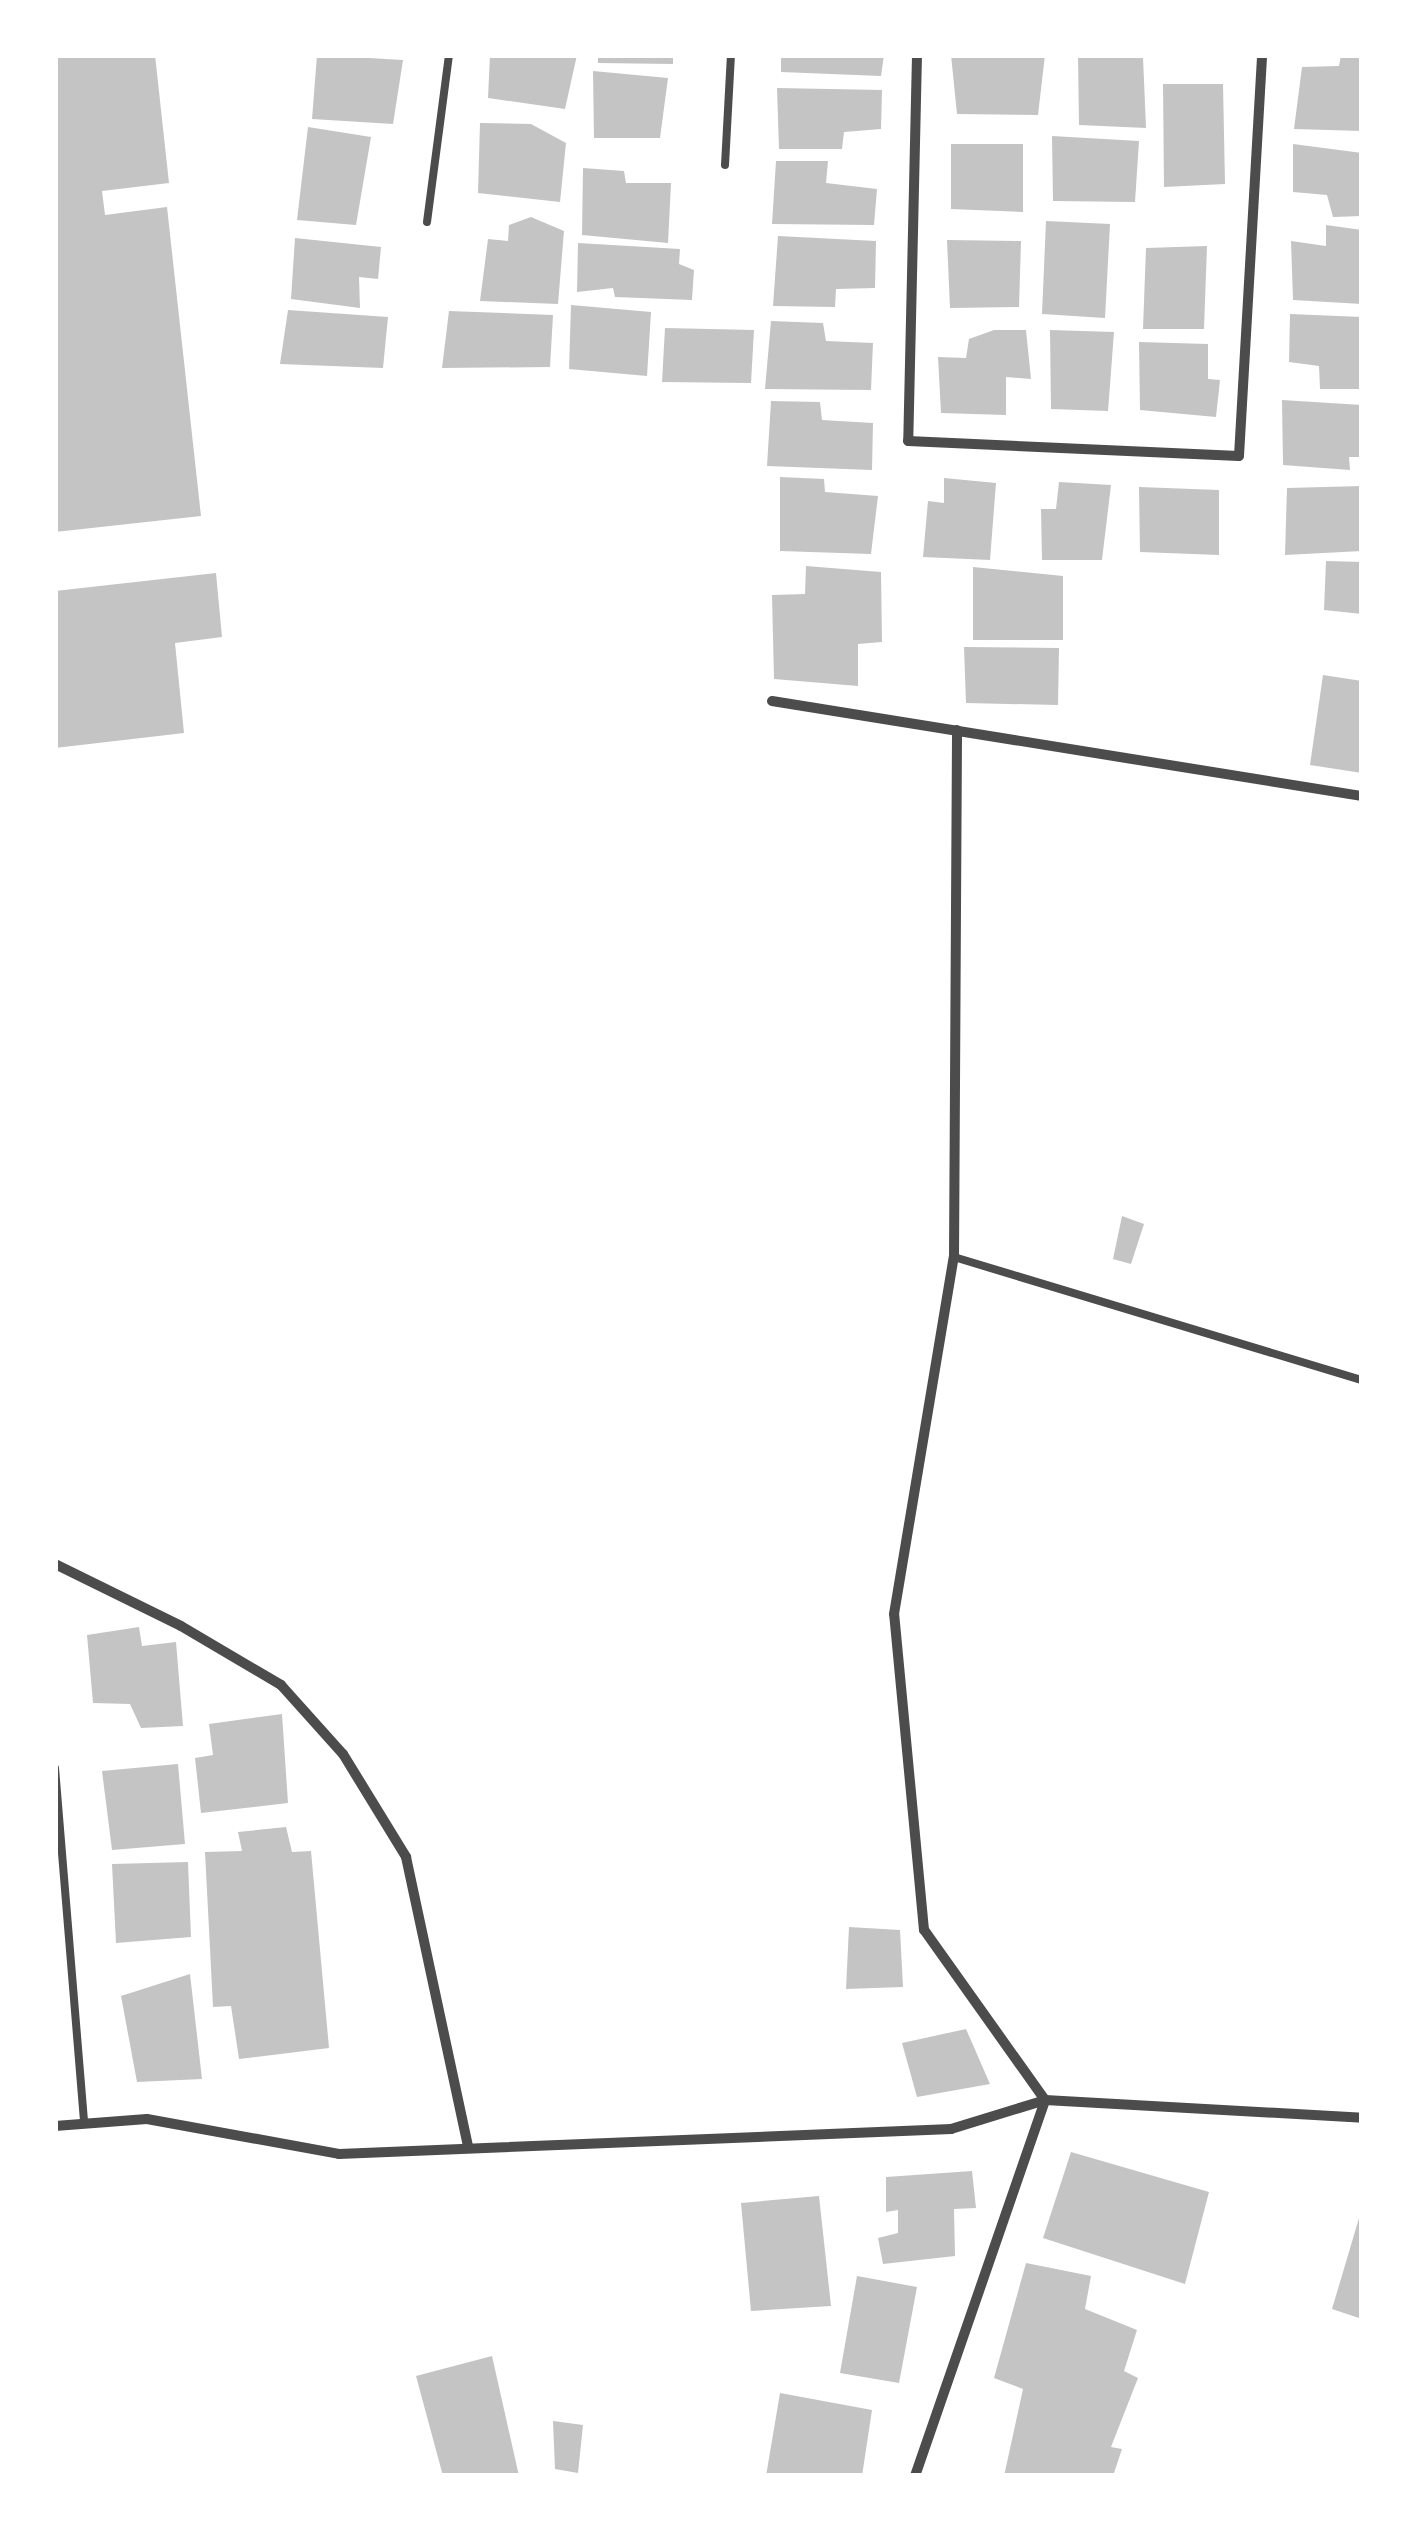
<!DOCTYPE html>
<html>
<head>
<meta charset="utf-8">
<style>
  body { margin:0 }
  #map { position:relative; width:1417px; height:2531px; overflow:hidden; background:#fff; font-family:"Titillium Web",sans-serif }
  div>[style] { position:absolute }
  .building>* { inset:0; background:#c4c4c4 }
  .service>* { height:8px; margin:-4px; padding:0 4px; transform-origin:4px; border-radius:4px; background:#4c4c4c }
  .minor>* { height:10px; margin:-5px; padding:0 5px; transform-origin:5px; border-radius:5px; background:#4c4c4c }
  span { translate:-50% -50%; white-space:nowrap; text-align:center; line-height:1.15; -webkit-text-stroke:8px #fff; paint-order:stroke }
  .frame { position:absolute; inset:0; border:58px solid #fff; pointer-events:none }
</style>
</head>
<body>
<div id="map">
  <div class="building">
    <i style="clip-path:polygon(55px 55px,155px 55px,169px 183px,102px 191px,105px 215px,167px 207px,201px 516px,55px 532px)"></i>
    <i style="clip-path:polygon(317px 55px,403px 60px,393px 124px,312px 119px)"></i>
    <i style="clip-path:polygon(490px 55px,577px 55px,565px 109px,488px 98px)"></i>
    <i style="clip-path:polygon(598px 55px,673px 55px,673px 64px,598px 63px)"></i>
    <i style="clip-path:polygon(781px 55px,884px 55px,881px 76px,781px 72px)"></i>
    <i style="clip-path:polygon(951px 55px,1045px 55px,1038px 115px,957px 114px)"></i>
    <i style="clip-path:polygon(1078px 55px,1143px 57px,1146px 128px,1079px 125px)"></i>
    <i style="clip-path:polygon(1341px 55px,1362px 55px,1362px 131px,1294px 129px,1302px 67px,1339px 66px)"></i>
    <i style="clip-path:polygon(593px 71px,668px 78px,660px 138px,594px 138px)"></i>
    <i style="clip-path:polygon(1163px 84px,1223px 84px,1225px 184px,1164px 187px)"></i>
    <i style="clip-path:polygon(777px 88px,882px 90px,881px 129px,844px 132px,842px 149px,779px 149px)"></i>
    <i style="clip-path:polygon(480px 123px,531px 124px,566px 143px,560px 202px,478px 193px)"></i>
    <i style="clip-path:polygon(308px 127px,371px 137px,356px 225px,297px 220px)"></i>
    <i style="clip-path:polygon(1052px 136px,1139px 141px,1135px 202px,1053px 201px)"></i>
    <i style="clip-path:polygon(951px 144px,1023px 144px,1023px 212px,951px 209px)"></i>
    <i style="clip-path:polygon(1293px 144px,1362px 153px,1362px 216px,1333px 217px,1327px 195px,1293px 192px)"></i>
    <i style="clip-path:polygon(776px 161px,828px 161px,826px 183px,877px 189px,874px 225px,772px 224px)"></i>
    <i style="clip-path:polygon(583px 168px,624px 171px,626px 183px,671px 183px,668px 243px,582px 235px)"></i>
    <i style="clip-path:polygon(531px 217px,564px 231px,558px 304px,480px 301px,488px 239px,508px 241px,509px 225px)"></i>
    <i style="clip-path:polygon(1046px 221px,1110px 224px,1105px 318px,1042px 314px)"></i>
    <i style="clip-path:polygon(1326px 225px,1362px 230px,1362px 304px,1293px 300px,1291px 241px,1326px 246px)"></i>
    <i style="clip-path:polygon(778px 236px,876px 241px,875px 288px,836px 289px,835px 307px,773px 306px)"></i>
    <i style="clip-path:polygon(295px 238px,381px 247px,378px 279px,359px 277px,360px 308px,291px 299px)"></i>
    <i style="clip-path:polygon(947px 240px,1021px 241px,1019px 307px,950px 308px)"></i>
    <i style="clip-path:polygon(578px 243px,680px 249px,679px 264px,694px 270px,692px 300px,615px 297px,613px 288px,577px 292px)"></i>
    <i style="clip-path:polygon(1207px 246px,1204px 329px,1143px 329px,1146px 248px)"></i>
    <i style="clip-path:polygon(571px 305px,651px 312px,647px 376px,569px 369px)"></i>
    <i style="clip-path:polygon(288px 310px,388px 317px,383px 368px,280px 364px)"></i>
    <i style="clip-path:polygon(449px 311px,553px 315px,550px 367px,442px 368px)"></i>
    <i style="clip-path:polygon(1290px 314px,1362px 317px,1362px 389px,1320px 389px,1319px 366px,1289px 362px)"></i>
    <i style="clip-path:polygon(771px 321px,823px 323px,826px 341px,873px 343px,871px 390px,765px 389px)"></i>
    <i style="clip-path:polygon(665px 328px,754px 330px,751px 383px,662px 382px)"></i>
    <i style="clip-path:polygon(994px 330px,1026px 330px,1031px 379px,1006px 377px,1006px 415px,941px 413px,938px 357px,966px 358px,969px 339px)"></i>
    <i style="clip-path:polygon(1050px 330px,1114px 332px,1108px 411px,1051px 409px)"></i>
    <i style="clip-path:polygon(1139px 342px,1208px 344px,1208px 379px,1220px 380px,1216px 417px,1140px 410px)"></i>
    <i style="clip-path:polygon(1282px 400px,1362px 405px,1362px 457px,1349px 457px,1350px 470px,1283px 465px)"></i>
    <i style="clip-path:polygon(771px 401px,820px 402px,822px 420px,873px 423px,872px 470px,767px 466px)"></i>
    <i style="clip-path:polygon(780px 477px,824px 479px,825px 492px,878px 496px,871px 554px,780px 551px)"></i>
    <i style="clip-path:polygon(944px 478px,996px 483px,990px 560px,923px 557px,928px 501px,944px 503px)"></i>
    <i style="clip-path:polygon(1059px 482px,1111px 485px,1102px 560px,1042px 560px,1041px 509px,1056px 509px)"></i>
    <i style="clip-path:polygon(1362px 486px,1362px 551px,1285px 555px,1287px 488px)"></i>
    <i style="clip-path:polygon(1139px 487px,1219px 490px,1219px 555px,1140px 552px)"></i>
    <i style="clip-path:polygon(1326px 561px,1362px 562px,1362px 614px,1324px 610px)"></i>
    <i style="clip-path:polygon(806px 566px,881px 572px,882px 642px,858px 644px,858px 686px,774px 679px,772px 595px,805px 594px)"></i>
    <i style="clip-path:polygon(973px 567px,1063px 576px,1063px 640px,973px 640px)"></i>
    <i style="clip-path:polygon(216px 573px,222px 637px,175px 643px,184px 733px,55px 748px,55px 591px)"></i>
    <i style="clip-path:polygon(964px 647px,1059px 648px,1058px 705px,966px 703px)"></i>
    <i style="clip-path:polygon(1323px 675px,1362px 681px,1362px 773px,1310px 765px)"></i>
    <i style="clip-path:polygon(1122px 1216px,1144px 1224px,1131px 1264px,1113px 1259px)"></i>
    <i style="clip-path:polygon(139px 1627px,142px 1646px,176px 1642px,183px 1726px,141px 1728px,130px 1704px,93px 1703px,87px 1635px)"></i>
    <i style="clip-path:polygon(282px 1714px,288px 1803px,201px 1813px,195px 1758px,213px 1755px,209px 1724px)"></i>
    <i style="clip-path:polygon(178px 1764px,185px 1844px,112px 1850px,102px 1771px)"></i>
    <i style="clip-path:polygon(286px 1827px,292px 1852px,311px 1851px,329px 2048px,239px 2059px,231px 2006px,213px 2007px,205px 1852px,242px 1851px,238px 1832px)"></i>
    <i style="clip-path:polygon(188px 1862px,191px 1937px,116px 1943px,112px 1864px)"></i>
    <i style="clip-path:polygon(849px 1927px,900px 1930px,903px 1987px,846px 1989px)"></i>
    <i style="clip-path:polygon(190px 1974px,202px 2079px,137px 2082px,121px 1996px)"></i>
    <i style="clip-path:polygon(966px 2029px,990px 2084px,917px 2097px,902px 2043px)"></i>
    <i style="clip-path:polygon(1071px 2152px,1209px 2192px,1185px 2284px,1043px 2238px)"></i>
    <i style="clip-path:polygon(972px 2171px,976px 2208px,954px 2209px,955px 2256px,883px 2264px,878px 2238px,898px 2233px,898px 2210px,886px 2212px,886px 2177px)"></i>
    <i style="clip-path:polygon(819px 2196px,831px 2306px,751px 2311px,741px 2203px)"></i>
    <i style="clip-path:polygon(1362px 2208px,1362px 2319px,1332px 2309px)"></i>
    <i style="clip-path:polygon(1026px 2263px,1091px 2276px,1085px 2309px,1137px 2330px,1124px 2371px,1138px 2378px,1111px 2447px,1122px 2449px,1113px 2476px,1004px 2476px,1023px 2389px,994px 2378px)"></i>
    <i style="clip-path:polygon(857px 2276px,917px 2287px,899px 2383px,840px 2373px)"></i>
    <i style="clip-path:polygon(492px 2356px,519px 2476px,443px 2476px,416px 2376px)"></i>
    <i style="clip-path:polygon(780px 2393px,872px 2410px,862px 2476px,766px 2476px)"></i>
    <i style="clip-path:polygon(553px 2421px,583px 2425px,578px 2473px,555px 2469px)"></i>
  </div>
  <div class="service">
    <i style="left:725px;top:165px;width:110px;rotate:-86.9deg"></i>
    <i style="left:427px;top:222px;width:168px;rotate:-82.5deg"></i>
    <i style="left:954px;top:1257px;width:426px;rotate:16.8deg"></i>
    <i style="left:55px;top:1768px;width:354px;rotate:85.3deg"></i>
  </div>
  <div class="minor">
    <i style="left:917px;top:55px;width:386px;rotate:91.3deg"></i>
    <i style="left:908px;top:441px;width:331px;rotate:2.6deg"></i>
    <i style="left:1239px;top:456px;width:402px;rotate:-86.7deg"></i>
    <i style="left:772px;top:701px;width:598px;rotate:9.15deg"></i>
    <i style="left:55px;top:1564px;width:140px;rotate:26.2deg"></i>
    <i style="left:181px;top:1626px;width:116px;rotate:30.5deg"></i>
    <i style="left:281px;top:1685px;width:93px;rotate:48.1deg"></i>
    <i style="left:343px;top:1754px;width:121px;rotate:58.5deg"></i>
    <i style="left:406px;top:1857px;width:297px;rotate:77.9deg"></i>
    <i style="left:55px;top:2126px;width:92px;rotate:-4.4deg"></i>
    <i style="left:147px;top:2119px;width:195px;rotate:10.3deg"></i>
    <i style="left:339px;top:2154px;width:613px;rotate:-2.34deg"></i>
    <i style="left:951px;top:2129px;width:98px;rotate:-17.1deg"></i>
    <i style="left:1045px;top:2100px;width:318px;rotate:3.2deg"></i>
    <i style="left:915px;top:2476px;width:398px;rotate:-70.9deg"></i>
    <i style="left:1045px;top:2100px;width:209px;rotate:-125.4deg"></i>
    <i style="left:924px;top:1930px;width:317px;rotate:-95.4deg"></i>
    <i style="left:894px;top:1614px;width:362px;rotate:-80.5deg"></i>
    <i style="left:954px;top:1257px;width:527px;rotate:-89.67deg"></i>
  </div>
  <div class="frame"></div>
</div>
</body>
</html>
